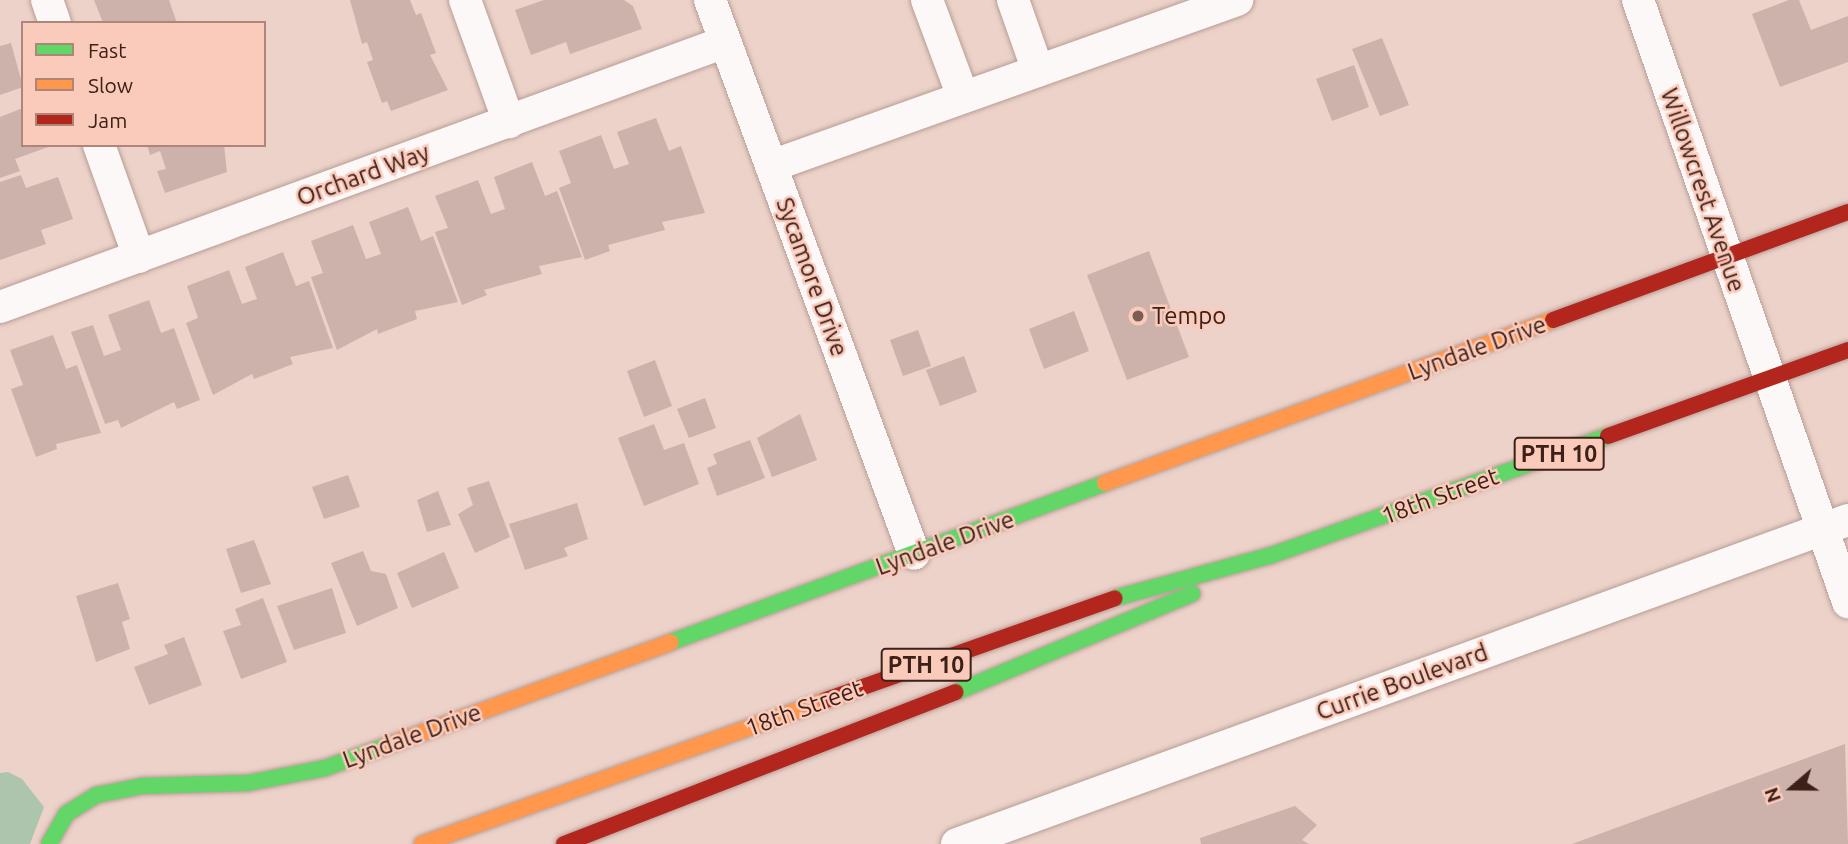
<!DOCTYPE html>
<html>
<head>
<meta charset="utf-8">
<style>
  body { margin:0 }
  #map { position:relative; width:1848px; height:844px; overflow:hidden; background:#ecd2c9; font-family:Ubuntu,sans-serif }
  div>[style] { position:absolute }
  .green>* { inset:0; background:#aec5ad }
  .building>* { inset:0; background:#ccb2aa }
  .roads { filter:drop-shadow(0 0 2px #b79d95) drop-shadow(0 0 2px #b79d95) }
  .street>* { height:32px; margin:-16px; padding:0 16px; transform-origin:16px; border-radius:16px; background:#fcf8f7 }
  .fast>* { height:16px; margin:-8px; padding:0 8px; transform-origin:8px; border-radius:8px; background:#63d668 }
  .slow>* { height:16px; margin:-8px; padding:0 8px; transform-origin:8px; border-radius:8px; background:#ff974d }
  .jam>* { height:16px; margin:-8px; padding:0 8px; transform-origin:8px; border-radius:8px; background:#b3261e }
  .dots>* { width:19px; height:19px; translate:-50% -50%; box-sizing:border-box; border:4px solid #facabb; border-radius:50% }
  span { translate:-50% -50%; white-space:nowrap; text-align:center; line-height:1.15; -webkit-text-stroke:5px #facabb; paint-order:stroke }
  .shield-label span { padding:2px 5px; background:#facabb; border:2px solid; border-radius:5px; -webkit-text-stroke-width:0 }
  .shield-label { font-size:23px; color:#3d2017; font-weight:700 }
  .street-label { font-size:24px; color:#3d2017 }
  .poi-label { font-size:24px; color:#3d2017 }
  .left { translate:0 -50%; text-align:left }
  .legend { position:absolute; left:21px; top:21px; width:245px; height:126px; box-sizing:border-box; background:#facabb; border:2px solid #ae8679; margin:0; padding:9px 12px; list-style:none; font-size:21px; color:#3d2017 }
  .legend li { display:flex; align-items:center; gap:14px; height:35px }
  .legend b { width:35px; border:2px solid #ae8679 }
  .north { position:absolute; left:1757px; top:753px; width:70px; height:70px; -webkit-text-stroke:5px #facabb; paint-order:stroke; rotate:250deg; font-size:19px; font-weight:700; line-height:28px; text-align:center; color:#3d2017 }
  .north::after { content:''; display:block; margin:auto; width:24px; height:32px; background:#3d2017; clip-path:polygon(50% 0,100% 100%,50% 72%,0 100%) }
</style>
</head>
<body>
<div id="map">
  <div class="green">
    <i style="clip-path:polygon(8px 772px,22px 779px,44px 807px,30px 844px,0 844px,0 773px)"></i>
  </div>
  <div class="building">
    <i style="clip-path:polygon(94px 0,169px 0,177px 23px,103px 23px)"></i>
    <i style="clip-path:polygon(350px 0,410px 0,416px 15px,421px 13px,436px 53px,430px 55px,448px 90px,391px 111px,387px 101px,382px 103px,367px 62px,373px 60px,367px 42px,362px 44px)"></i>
    <i style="clip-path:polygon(544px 0,624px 0,633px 6px,642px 29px,570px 54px,566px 42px,531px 55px,515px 10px)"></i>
    <i style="clip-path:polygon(1789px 0,1799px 0,1811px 30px,1848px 16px,1848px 62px,1780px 87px,1752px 14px)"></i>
    <i style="clip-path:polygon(1382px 38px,1409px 105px,1380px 116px,1352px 49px)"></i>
    <i style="clip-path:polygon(11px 43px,23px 87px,0 95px,0 46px)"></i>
    <i style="clip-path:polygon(1354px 65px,1369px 107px,1332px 121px,1316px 79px)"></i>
    <i style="clip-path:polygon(23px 108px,23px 145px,48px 147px,15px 159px,20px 171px,0 178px,0 117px)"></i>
    <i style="clip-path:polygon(656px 118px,669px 151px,681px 146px,705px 213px,662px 222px,665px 230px,608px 245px,610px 251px,585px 260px,559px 188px,571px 183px,559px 151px,601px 135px,614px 169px,629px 164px,617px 132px)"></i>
    <i style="clip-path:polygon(147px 145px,224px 145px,227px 172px,165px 193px,157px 171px,166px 169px,160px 151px,150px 155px)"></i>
    <i style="clip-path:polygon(532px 162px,545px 196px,557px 191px,582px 257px,539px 266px,542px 274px,484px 290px,487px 295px,462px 305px,435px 232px,448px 228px,435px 196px,478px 180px,491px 214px,505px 209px,494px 177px)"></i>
    <i style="clip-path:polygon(21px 175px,26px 188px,58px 177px,73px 219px,41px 230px,46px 244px,0 260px,0 182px)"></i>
    <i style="clip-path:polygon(408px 207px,421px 241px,433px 236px,458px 302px,415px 311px,417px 319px,378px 334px,377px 329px,337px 350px,311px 277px,323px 273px,311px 241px,353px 225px,366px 259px,381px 254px,369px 222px)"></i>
    <i style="clip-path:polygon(1149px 251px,1189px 357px,1127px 380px,1087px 275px)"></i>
    <i style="clip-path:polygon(283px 252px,296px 286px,309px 281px,333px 348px,290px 357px,293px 364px,254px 379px,252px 374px,213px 395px,186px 323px,198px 318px,187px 286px,229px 270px,242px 304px,257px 299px,245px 267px)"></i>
    <i style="clip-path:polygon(149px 300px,161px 333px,174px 328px,200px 400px,177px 409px,174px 402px,121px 428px,118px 420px,105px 424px,71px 332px,93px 325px,104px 356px,121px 350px,108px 315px)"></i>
    <i style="clip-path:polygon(1074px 311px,1089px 351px,1044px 369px,1029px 329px)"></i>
    <i style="clip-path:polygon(918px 330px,931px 366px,903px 376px,890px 340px)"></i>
    <i style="clip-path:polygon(53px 335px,66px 369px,77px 365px,101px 433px,56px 444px,57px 449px,36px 457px,11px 389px,23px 385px,10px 350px)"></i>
    <i style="clip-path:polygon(964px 356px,977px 392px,940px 406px,926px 370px)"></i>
    <i style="clip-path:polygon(655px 360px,672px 406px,644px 417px,627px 371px)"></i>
    <i style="clip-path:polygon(705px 398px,716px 428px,689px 438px,677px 409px)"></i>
    <i style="clip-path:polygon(800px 414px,817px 460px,772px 477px,757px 438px)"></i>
    <i style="clip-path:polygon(654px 424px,664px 450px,684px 443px,699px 484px,644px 506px,618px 438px)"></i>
    <i style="clip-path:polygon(750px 440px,765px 478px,717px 496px,707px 468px,717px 464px,713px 454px)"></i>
    <i style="clip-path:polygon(348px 475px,360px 507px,324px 519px,312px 487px)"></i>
    <i style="clip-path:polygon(489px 481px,510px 537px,475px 553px,458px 514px,473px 505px,467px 488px)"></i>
    <i style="clip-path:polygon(438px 491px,451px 525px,427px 532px,417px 500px)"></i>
    <i style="clip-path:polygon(577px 503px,588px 539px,564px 548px,568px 556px,525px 570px,509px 524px)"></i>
    <i style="clip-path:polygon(254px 540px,271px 584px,241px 593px,226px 549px)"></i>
    <i style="clip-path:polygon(363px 551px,371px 571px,386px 574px,398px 608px,357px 626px,331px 563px)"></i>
    <i style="clip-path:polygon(444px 552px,459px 588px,412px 608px,397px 573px)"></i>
    <i style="clip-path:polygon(118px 583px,130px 619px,122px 622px,130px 649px,96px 662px,76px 596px)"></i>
    <i style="clip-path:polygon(332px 588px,346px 633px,294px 650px,277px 606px)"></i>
    <i style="clip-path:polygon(263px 598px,287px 662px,241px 679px,223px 631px,241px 625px,235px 609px)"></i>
    <i style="clip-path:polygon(184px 637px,202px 685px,149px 705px,134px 667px,168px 654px,164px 645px)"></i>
    <i style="clip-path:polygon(1845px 744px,1848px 844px,1572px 844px)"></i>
    <i style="clip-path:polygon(1295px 806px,1317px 825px,1302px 840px,1309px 844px,1201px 844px,1200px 838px)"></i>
  </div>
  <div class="roads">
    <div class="street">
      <i style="left:47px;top:0;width:24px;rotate:71deg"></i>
      <i style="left:465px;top:0;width:130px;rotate:70.2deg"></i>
      <i style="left:710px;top:0;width:590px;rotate:69.78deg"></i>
      <i style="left:927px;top:0;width:103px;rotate:69.6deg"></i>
      <i style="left:1013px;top:0;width:75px;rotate:70.6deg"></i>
      <i style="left:1638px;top:0;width:638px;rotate:70.77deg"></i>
      <i style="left:99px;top:145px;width:119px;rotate:70.3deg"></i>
      <i style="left:771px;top:166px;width:495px;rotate:-19.6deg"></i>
      <i style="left:0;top:307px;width:772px;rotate:-20.08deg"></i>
      <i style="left:957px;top:844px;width:948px;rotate:-19.98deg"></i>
    </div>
    <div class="fast">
      <i style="left:1115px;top:598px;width:160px;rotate:-15.3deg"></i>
      <i style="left:1269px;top:556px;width:360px;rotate:-19.5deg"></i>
      <i style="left:671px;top:642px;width:462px;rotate:-20.1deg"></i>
      <i style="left:956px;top:692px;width:256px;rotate:-22.6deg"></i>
      <i style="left:49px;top:844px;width:34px;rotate:-60deg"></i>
      <i style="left:66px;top:814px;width:36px;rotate:-32deg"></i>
      <i style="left:97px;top:795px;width:46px;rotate:-11.3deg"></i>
      <i style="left:142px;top:786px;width:106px;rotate:-1.6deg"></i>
      <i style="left:248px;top:783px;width:78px;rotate:-11deg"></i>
      <i style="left:325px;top:768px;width:65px;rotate:-19.8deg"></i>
    </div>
    <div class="slow">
      <i style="left:1105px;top:483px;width:477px;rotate:-20deg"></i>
      <i style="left:386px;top:746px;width:303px;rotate:-20deg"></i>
      <i style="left:422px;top:844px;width:429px;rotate:-19.6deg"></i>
    </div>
    <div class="jam">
      <i style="left:1553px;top:320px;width:314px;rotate:-20.1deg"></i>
      <i style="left:1608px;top:436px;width:255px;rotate:-19.7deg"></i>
      <i style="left:826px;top:700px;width:306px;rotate:-19.4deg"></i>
      <i style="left:564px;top:844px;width:420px;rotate:-21.2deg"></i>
    </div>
  </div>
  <div class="dots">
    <i style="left:1138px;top:316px;background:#7a5e55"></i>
  </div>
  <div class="shield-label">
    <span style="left:1559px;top:454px">PTH 10</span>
    <span style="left:926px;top:665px">PTH 10</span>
  </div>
  <div class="street-label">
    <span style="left:363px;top:175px;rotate:-20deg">Orchard Way</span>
    <span style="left:1703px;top:190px;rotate:71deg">Willowcrest Avenue</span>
    <span style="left:812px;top:277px;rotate:70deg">Sycamore Drive</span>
    <span style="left:1477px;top:348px;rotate:-20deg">Lyndale Drive</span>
    <span style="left:1440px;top:496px;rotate:-20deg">18th Street</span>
    <span style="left:945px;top:543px;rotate:-20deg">Lyndale Drive</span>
    <span style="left:1402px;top:682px;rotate:-20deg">Currie Boulevard</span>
    <span style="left:804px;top:708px;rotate:-20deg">18th Street</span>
    <span style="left:412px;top:736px;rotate:-20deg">Lyndale Drive</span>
  </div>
  <div class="poi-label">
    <span class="left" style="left:1152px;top:316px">Tempo</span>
  </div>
  <ul class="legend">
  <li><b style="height:9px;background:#63d668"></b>Fast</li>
  <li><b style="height:9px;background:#ff974d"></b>Slow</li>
  <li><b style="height:9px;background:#b3261e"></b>Jam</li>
  </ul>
  <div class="north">N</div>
</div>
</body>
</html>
